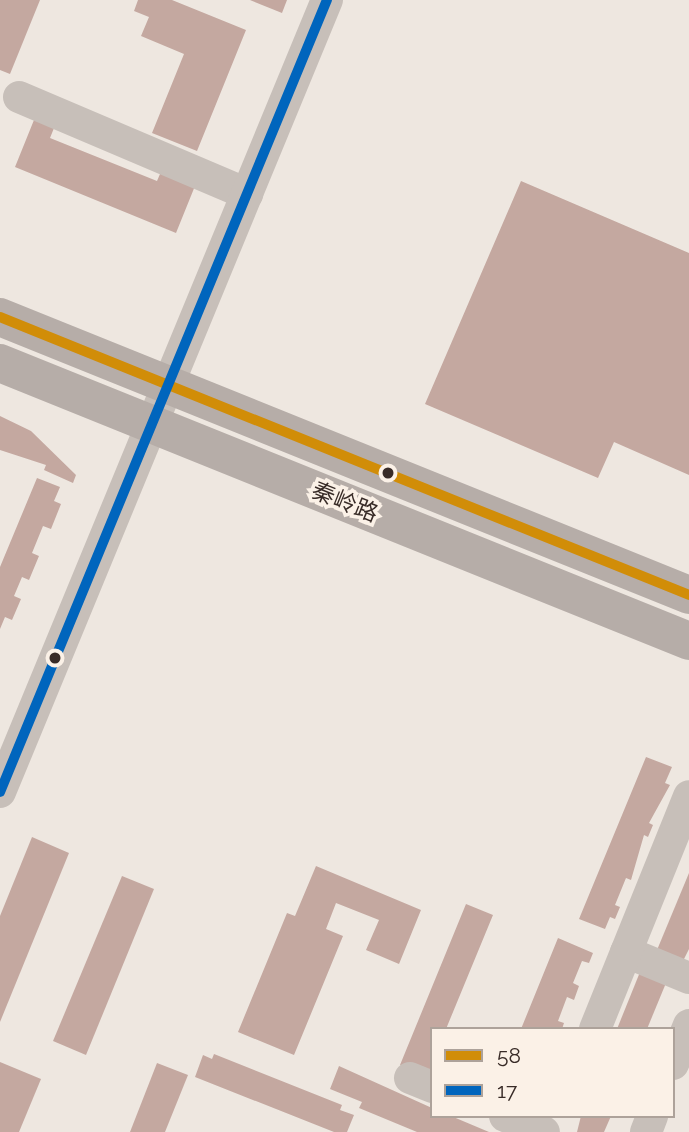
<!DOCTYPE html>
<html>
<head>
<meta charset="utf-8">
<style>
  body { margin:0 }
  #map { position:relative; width:689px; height:1132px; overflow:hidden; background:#eee7e0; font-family:Raleway,"Noto Sans SC",sans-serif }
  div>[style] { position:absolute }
  .building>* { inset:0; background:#c4a8a0 }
  .minor>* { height:32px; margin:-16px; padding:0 16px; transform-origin:16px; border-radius:16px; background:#c7bfb9 }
  .major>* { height:38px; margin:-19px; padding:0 19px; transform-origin:19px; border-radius:19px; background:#b6ada8 }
  .bus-1>* { height:10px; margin:-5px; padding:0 5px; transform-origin:5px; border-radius:5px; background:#d18d08 }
  .bus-2>* { height:10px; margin:-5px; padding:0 5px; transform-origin:5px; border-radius:5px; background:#0065bd }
  .dots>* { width:19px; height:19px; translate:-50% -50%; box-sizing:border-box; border:4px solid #fbf1e7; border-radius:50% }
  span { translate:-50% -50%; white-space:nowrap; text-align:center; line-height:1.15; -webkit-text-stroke:7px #fbf1e7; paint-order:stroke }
  .street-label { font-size:23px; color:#382b27 }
  .legend { position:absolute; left:430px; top:1027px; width:245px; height:91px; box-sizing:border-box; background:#fbf1e7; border:2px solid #ada29a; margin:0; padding:9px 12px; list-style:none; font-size:21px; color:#382b27 }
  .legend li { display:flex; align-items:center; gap:14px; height:35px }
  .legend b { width:35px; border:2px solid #ada29a }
</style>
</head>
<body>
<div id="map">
  <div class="building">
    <i style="clip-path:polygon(0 0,40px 0,10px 74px,0 70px)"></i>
    <i style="clip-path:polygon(138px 0,172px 0,246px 30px,197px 151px,152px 133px,184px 54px,141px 36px,149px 17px,134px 11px)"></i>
    <i style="clip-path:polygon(250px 0,287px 0,282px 13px)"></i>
    <i style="clip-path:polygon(36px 115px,56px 123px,50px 138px,157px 181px,163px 167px,197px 181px,176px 233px,15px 167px)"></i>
    <i style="clip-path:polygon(521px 181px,689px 253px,689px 475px,614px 442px,598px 478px,425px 404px)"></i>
    <i style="clip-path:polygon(0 416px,31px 431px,76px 475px,73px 483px,44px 470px,46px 465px,0 450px)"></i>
    <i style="clip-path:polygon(37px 478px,60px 487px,54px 501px,61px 504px,51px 529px,43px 526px,32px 553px,39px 556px,29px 580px,22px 577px,14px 596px,21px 599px,12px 620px,5px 617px,0 629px,0 567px)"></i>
    <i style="clip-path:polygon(646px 757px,672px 767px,665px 783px,670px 785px,649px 823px,653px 825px,648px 837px,644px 835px,631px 880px,626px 878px,615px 905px,620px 907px,615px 919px,610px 917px,605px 929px,579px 919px)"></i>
    <i style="clip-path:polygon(32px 837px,69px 853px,0 1022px,0 916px)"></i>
    <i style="clip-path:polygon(316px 866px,421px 910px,399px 964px,366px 950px,379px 920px,336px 903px,326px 929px,343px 936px,294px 1055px,238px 1032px,287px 913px,295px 916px)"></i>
    <i style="clip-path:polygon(689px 873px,689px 949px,683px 961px,657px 950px)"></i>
    <i style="clip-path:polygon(122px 876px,154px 889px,86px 1055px,53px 1041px)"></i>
    <i style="clip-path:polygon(466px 904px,493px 915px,446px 1029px,432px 1029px,432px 1064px,427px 1076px,400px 1065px)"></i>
    <i style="clip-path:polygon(558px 938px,593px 953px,589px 963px,582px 961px,573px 983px,579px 986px,574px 1000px,567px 997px,558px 1021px,564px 1023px,562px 1029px,521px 1029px)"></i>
    <i style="clip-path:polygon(640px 972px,666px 983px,647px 1029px,617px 1029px)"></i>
    <i style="clip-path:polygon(214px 1054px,342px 1105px,340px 1110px,354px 1115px,347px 1132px,334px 1132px,195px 1077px,203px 1055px,212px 1059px)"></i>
    <i style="clip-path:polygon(0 1062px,41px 1079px,19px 1132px,0 1132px)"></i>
    <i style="clip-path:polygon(157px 1063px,188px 1075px,165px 1132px,130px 1132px)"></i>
    <i style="clip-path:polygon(339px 1066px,432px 1108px,432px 1116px,451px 1116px,489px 1132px,417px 1132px,359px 1108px,362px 1102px,330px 1089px)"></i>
    <i style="clip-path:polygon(581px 1116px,611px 1116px,604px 1132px,577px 1132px)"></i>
  </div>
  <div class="minor">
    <i style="left:19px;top:97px;width:248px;rotate:23deg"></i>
    <i style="left:0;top:792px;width:857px;rotate:-67.57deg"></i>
    <i style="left:626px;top:952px;width:68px;rotate:22.4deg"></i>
    <i style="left:595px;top:1029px;width:251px;rotate:-68deg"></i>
    <i style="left:673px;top:1064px;width:42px;rotate:-67.7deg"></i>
    <i style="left:410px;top:1078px;width:24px;rotate:22deg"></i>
    <i style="left:505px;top:1116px;width:42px;rotate:22.3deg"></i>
    <i style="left:646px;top:1132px;width:17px;rotate:-69deg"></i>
  </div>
  <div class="major">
    <i style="left:0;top:317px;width:743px;rotate:21.97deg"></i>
    <i style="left:0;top:363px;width:743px;rotate:21.97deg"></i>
  </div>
  <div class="bus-1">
    <i style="left:0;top:317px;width:743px;rotate:21.97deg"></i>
  </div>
  <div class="bus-2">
    <i style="left:0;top:792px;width:857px;rotate:-67.57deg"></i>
  </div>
  <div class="dots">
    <i style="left:388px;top:473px;background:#382b27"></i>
    <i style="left:55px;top:658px;background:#382b27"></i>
  </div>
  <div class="street-label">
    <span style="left:345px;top:502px;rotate:22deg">秦岭路</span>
  </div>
  <ul class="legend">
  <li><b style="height:9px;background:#d18d08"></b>58</li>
  <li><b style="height:9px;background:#0065bd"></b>17</li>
  </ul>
</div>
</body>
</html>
